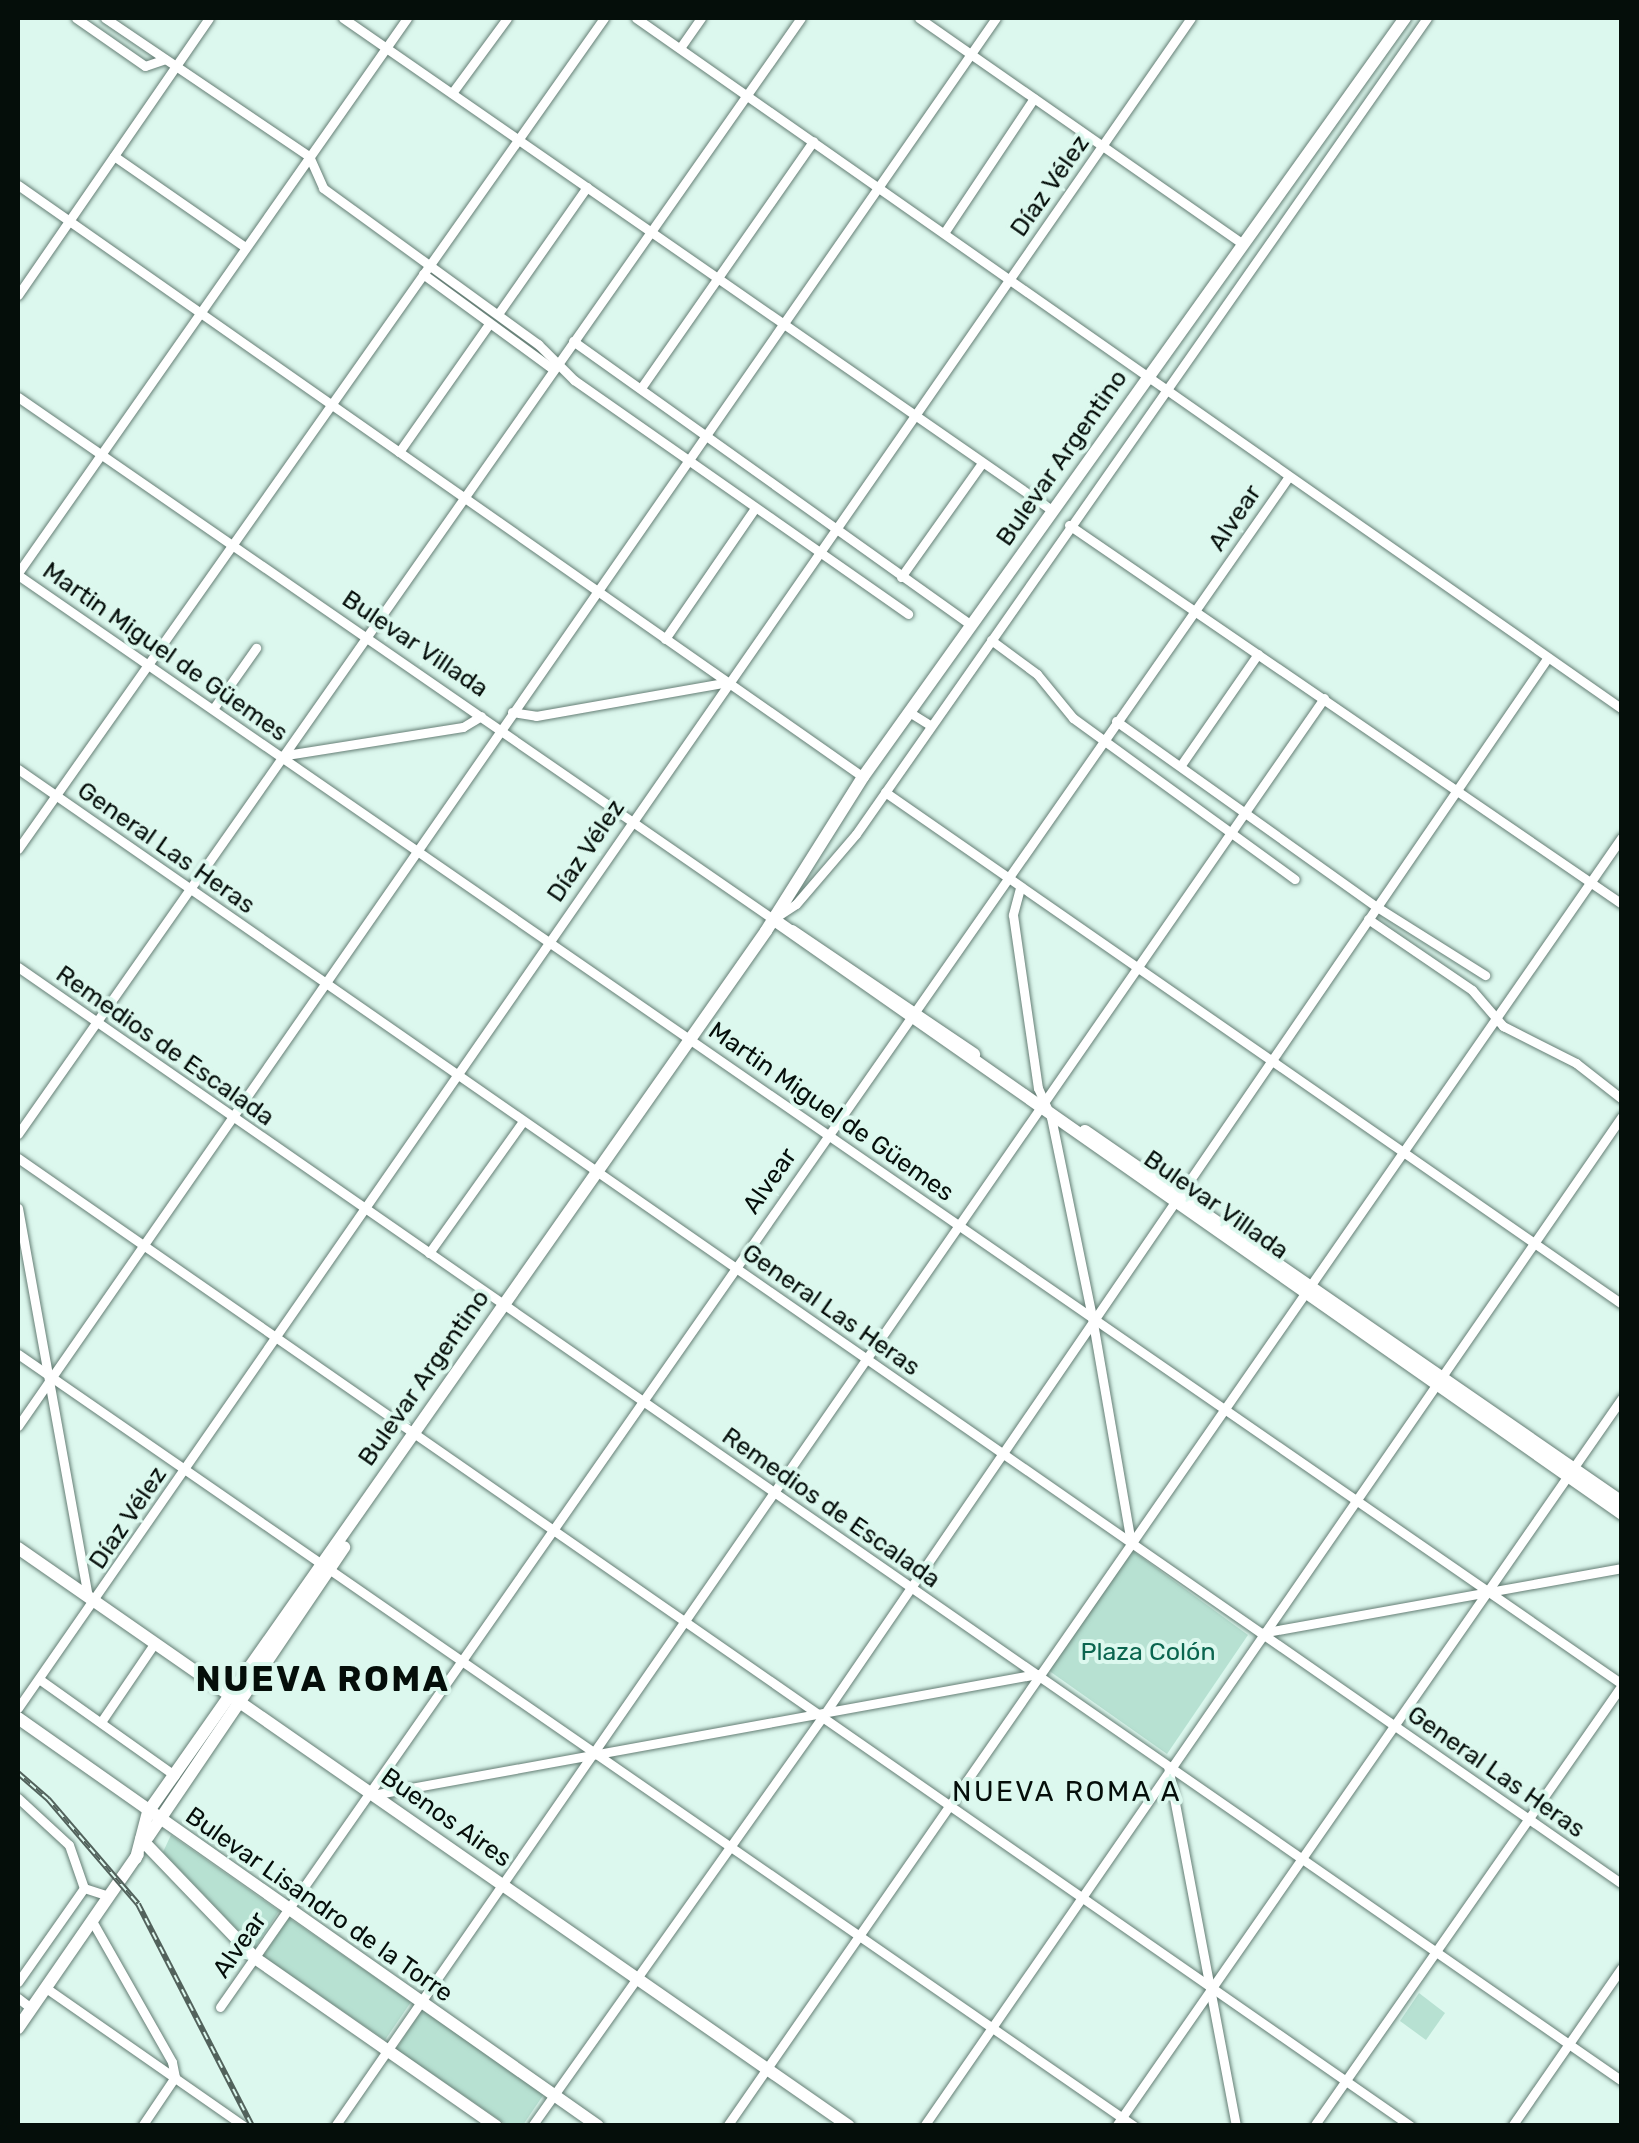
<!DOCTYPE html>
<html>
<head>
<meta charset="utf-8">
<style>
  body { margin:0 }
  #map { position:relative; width:1639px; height:2143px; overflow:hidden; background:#dcf8ee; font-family:Rubik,sans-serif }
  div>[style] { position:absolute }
  .green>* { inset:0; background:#b7e1d2 }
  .roads { filter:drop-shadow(0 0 2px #657e75) drop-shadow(0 0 2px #657e75) }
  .street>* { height:9px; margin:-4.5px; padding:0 4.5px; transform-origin:4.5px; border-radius:4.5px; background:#fff }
  .secondary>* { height:12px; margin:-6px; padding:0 6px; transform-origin:6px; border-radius:6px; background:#fff }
  .rail>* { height:6px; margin-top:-3px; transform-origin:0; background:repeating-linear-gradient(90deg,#dcf8ee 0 8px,#52625c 0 16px); box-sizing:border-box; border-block:2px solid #52625c }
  span { translate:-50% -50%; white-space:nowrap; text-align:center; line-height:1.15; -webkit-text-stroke:8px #dcf8ee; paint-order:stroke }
  .street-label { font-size:25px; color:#050e0a }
  .park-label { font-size:25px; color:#0a654f }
  .neighbourhood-label { font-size:28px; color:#050e0a; letter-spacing:2.5px }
  .district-label { font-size:35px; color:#050e0a; font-weight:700; letter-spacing:2.5px }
  .frame { position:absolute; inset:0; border:20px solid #050e0a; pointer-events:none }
</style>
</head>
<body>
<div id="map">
  <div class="green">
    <i style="clip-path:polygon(1133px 1551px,1248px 1635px,1167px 1754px,1048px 1670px)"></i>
    <i style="clip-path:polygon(171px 1835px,279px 1911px,255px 1948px,163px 1852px)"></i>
    <i style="clip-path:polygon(289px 1918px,411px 2002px,385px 2040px,263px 1956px)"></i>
    <i style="clip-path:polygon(1419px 1993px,1445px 2013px,1426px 2040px,1400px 2021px)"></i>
    <i style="clip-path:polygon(422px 2010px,544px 2094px,523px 2125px,507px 2125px,396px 2049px)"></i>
  </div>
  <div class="roads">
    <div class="street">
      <i style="left:76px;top:18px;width:84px;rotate:34.8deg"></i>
      <i style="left:145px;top:66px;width:21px;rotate:-19deg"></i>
      <i style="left:105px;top:18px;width:246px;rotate:34.1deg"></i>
      <i style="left:309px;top:156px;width:35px;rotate:66deg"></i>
      <i style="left:323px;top:188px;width:266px;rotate:36deg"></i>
      <i style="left:538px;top:344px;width:51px;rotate:45deg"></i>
      <i style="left:574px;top:380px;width:408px;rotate:35deg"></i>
      <i style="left:343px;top:18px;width:864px;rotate:34.77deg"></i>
      <i style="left:636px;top:18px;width:1204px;rotate:35.02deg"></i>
      <i style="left:919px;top:18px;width:395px;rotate:34.9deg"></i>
      <i style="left:680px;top:48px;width:37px;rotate:-55deg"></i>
      <i style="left:452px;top:93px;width:93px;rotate:-53.7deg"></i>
      <i style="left:114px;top:156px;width:160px;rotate:34.8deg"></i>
      <i style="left:18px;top:185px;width:1032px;rotate:35.01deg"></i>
      <i style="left:944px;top:233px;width:162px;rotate:-56.3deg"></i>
      <i style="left:423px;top:274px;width:161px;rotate:36.2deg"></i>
      <i style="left:18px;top:295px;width:336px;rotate:-55.4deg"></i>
      <i style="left:498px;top:314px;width:155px;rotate:-55deg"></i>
      <i style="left:573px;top:341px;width:489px;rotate:35.5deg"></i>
      <i style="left:641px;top:388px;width:301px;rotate:-55.1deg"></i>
      <i style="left:18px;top:397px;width:918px;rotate:34.66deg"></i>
      <i style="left:773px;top:919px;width:27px;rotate:-33deg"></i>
      <i style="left:796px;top:904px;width:92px;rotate:-49.4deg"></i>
      <i style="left:856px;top:834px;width:996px;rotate:-55.02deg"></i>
      <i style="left:399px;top:452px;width:156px;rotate:-54.9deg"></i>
      <i style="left:1069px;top:525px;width:670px;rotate:34.42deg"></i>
      <i style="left:18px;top:573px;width:678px;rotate:-54.97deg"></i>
      <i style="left:18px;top:575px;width:1950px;rotate:34.66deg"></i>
      <i style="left:901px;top:577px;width:140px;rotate:-54.6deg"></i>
      <i style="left:665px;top:639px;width:159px;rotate:-55.5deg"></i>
      <i style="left:991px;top:640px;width:57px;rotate:36.5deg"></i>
      <i style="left:1037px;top:674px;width:57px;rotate:50.7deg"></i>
      <i style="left:1073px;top:718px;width:274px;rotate:36deg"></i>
      <i style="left:213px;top:709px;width:75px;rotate:-54.8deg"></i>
      <i style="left:512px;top:712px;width:24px;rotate:9deg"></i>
      <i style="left:536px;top:716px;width:195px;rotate:-10deg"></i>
      <i style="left:909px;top:712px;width:26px;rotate:32deg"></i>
      <i style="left:1116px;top:721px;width:320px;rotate:35.5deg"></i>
      <i style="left:1377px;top:907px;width:128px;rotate:32.2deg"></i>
      <i style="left:280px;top:756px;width:185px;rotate:-9deg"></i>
      <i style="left:463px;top:727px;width:21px;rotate:-31deg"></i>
      <i style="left:1181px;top:765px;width:135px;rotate:-55.3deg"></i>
      <i style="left:18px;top:769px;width:1953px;rotate:34.8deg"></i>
      <i style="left:885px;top:792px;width:897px;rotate:34.79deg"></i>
      <i style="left:18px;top:849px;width:1017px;rotate:-54.81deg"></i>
      <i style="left:1020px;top:888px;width:28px;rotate:105deg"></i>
      <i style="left:1013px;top:915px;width:175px;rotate:81.8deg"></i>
      <i style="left:1038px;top:1088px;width:32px;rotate:66deg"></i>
      <i style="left:1051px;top:1117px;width:204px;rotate:78.4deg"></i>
      <i style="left:1092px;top:1317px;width:229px;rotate:80.2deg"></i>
      <i style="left:1368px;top:919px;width:126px;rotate:34.3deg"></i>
      <i style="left:1472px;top:990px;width:48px;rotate:49.3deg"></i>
      <i style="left:1503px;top:1026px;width:82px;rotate:26.9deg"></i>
      <i style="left:1576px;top:1063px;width:58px;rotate:38deg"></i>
      <i style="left:18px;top:967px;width:1953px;rotate:34.78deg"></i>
      <i style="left:18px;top:1134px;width:1363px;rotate:-54.95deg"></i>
      <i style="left:18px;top:1158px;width:1696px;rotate:34.8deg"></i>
      <i style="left:18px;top:1208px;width:395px;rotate:79.8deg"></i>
      <i style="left:429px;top:1253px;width:162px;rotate:-54.5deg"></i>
      <i style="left:18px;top:1354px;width:1357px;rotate:34.67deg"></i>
      <i style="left:18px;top:1426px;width:1714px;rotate:-55.22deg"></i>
      <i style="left:1261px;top:1633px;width:367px;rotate:-10.2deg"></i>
      <i style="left:39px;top:1679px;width:166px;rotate:35.4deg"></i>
      <i style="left:18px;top:1708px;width:2057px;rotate:-55.24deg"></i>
      <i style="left:101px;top:1722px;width:94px;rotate:-55.8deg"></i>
      <i style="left:1168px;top:1766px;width:366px;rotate:79.3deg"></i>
      <i style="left:372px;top:1795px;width:676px;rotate:-10.31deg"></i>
      <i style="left:18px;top:1798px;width:69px;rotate:42.7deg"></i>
      <i style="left:69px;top:1845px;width:46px;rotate:70.8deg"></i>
      <i style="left:84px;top:1888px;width:26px;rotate:18deg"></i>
      <i style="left:92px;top:1921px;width:162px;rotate:60.4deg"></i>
      <i style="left:172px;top:2062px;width:15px;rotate:79deg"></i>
      <i style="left:175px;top:2077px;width:59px;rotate:124deg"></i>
      <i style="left:18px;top:1982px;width:115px;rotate:-54.9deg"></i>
      <i style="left:46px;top:1988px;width:241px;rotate:34.9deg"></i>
      <i style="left:18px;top:1998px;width:16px;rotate:38deg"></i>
      <i style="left:220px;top:2007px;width:1864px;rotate:-55.07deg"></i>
      <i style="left:335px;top:2126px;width:1737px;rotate:-55.29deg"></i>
      <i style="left:532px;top:2126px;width:503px;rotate:-54.63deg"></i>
      <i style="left:823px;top:1716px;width:1283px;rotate:-55.6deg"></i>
      <i style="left:727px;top:2126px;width:1569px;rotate:-55.23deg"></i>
      <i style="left:924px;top:2126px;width:1228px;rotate:-55.35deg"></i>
      <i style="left:1116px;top:2126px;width:887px;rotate:-55.2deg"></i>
      <i style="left:1314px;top:2126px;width:538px;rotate:-55.07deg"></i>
      <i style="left:1512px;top:2126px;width:193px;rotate:-55.3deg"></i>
    </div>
    <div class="secondary">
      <i style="left:773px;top:919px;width:1037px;rotate:35.02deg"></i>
      <i style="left:792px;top:931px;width:220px;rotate:34.1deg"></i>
      <i style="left:1085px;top:1131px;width:653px;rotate:34.64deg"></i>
      <i style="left:18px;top:1548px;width:1012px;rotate:34.82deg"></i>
      <i style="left:18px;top:1718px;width:709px;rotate:35.12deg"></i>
      <i style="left:148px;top:1837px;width:350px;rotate:-55.9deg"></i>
      <i style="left:141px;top:1839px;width:165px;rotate:46.2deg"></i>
      <i style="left:255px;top:1958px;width:294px;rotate:34.9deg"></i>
      <i style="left:136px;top:1858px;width:48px;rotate:-75.4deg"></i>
      <i style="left:148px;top:1812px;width:45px;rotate:-54.9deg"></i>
      <i style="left:174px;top:1775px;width:1031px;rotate:-54.95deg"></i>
      <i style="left:766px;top:931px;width:182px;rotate:-57.8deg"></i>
      <i style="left:863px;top:777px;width:933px;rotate:-54.47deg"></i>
      <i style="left:18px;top:2028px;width:211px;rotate:-55.4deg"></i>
    </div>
  </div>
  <div class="rail">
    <i style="left:18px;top:1773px;width:40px;rotate:41deg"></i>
    <i style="left:48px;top:1799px;width:138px;rotate:49.4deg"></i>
    <i style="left:138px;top:1904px;width:250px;rotate:62.8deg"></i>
  </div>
  <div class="street-label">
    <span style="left:1050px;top:186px;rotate:-55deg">Díaz Vélez</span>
    <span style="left:1062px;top:458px;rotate:-55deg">Bulevar Argentino</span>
    <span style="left:1235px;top:518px;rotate:-56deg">Alvear</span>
    <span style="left:415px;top:644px;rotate:34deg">Bulevar Villada</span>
    <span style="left:165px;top:652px;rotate:35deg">Martin Miguel de Güemes</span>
    <span style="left:166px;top:848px;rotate:35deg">General Las Heras</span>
    <span style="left:586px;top:851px;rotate:-56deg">Díaz Vélez</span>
    <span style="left:165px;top:1046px;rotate:35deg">Remedios de Escalada</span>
    <span style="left:831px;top:1112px;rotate:35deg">Martin Miguel de Güemes</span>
    <span style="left:770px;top:1181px;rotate:-55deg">Alvear</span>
    <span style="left:1216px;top:1205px;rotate:35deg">Bulevar Villada</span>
    <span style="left:831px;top:1310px;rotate:35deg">General Las Heras</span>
    <span style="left:424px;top:1378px;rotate:-55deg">Bulevar Argentino</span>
    <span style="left:831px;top:1508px;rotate:35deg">Remedios de Escalada</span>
    <span style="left:128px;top:1518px;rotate:-56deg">Díaz Vélez</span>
    <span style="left:1496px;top:1772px;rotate:35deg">General Las Heras</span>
    <span style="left:446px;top:1818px;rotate:35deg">Buenos Aires</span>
    <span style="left:319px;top:1905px;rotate:35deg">Bulevar Lisandro de la Torre</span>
    <span style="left:240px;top:1945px;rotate:-55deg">Alvear</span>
  </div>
  <div class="park-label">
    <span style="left:1148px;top:1652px">Plaza Colón</span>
  </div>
  <div class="neighbourhood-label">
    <span style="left:1067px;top:1792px">NUEVA ROMA A</span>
  </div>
  <div class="district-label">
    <span style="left:323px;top:1679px">NUEVA ROMA</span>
  </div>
  <div class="frame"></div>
</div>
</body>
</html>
